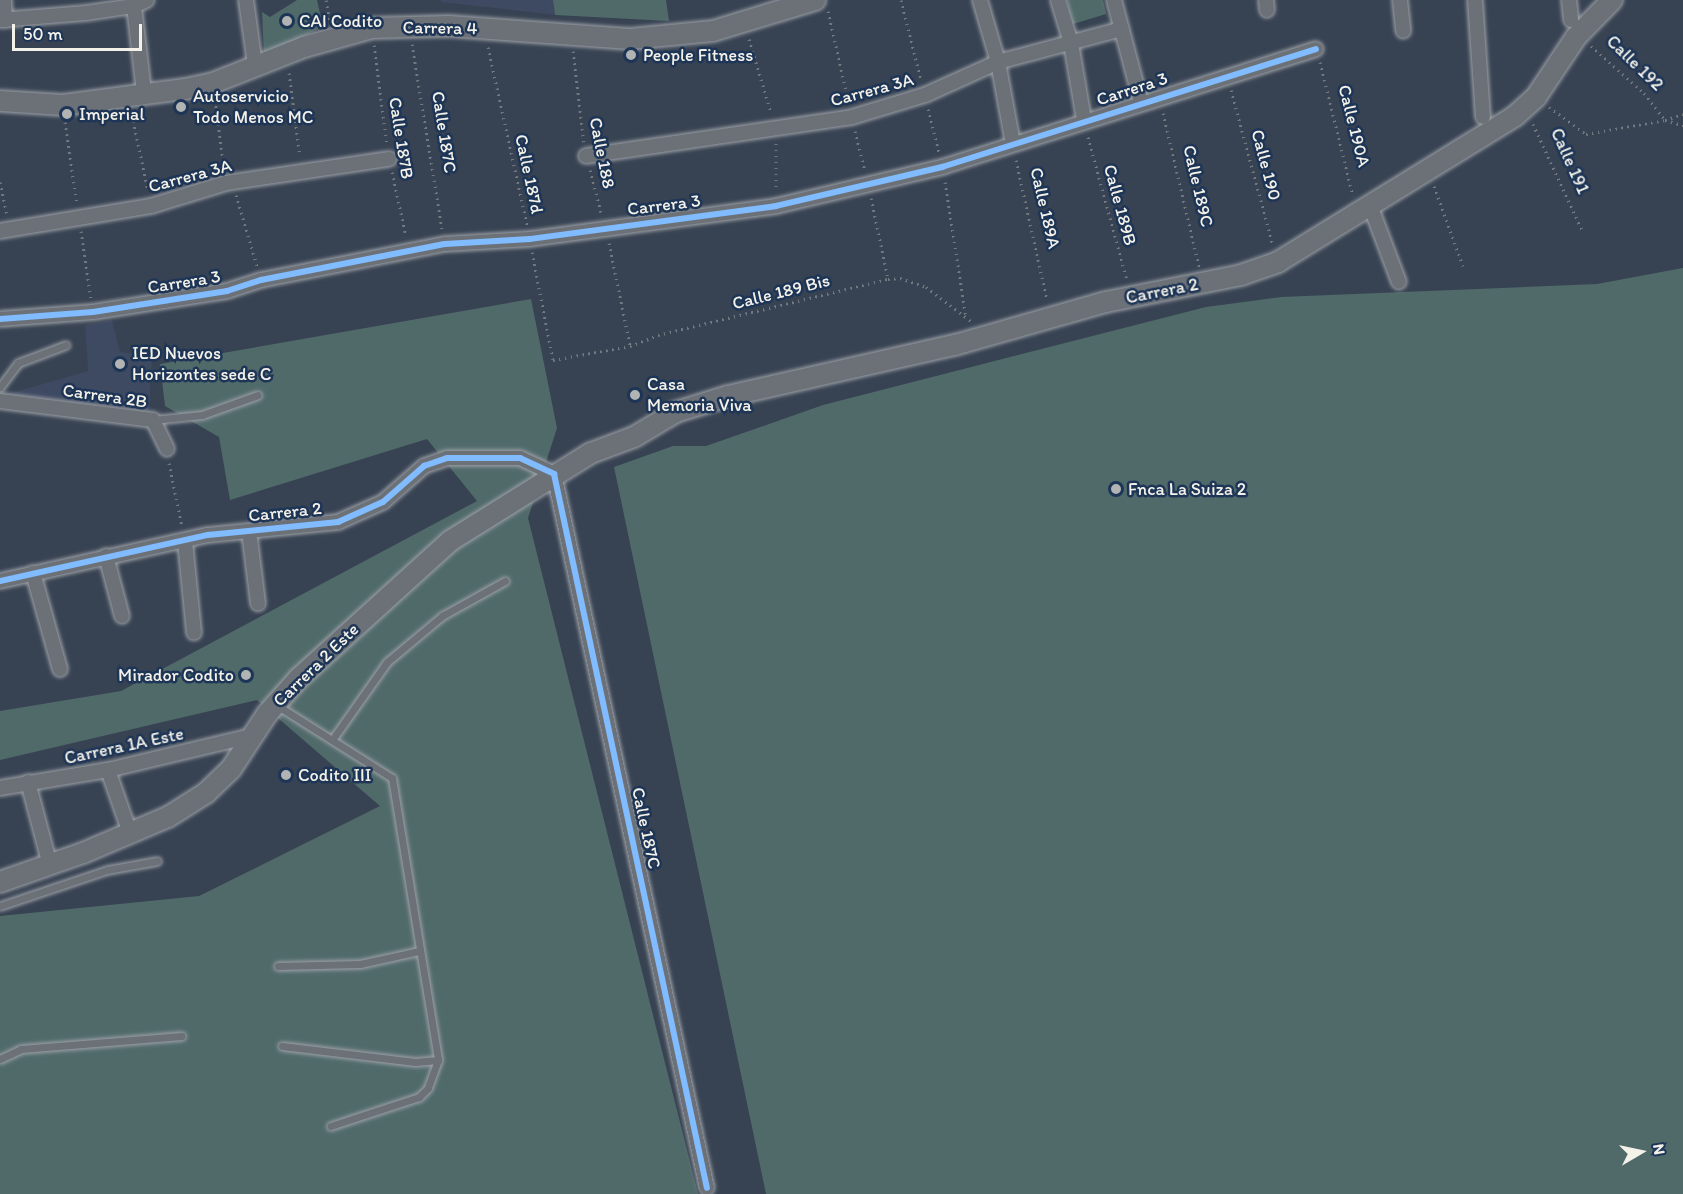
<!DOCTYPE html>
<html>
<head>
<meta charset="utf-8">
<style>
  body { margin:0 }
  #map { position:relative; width:1683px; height:1194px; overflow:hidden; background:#374252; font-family:Itim,sans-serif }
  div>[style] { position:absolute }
  .built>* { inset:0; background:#3e4962 }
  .green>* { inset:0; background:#506a6a }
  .path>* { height:3px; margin-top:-1.5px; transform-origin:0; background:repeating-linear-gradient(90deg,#72787f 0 1.5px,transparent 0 6px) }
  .roads { filter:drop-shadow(0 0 2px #9da1a7) drop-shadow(0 0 2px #9da1a7) }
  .lane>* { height:7px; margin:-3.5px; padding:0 3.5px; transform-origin:3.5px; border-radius:3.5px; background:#6c7177 }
  .street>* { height:14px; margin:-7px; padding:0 7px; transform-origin:7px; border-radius:7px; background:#6c7177 }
  .secondary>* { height:20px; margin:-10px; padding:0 10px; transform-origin:10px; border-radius:10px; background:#6c7177 }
  .cycleway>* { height:6px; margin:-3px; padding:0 3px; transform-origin:3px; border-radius:3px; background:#80bcff }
  .dots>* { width:16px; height:16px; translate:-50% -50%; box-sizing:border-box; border:3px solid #1d3557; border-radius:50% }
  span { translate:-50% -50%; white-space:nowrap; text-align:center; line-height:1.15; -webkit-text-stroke:5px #1d3557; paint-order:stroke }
  .poi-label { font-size:18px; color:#f4f1e8 }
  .left { translate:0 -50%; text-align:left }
  .right { translate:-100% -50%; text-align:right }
  .street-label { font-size:18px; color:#f4f1e8 }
  .north { position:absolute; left:1611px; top:1122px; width:60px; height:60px; -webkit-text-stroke:4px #1d3557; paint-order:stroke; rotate:81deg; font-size:16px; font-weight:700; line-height:24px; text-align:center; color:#f4f1e8 }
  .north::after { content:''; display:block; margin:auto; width:21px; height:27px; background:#f4f1e8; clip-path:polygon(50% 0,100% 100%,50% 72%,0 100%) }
  .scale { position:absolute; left:12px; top:24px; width:130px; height:27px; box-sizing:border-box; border:3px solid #f4f1e8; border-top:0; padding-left:8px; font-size:18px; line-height:21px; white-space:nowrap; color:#f4f1e8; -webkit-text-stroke:4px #1d3557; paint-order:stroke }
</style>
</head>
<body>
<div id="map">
  <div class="built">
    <i style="clip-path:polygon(441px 0,553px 0,555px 15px,441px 2px)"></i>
    <i style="clip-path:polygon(112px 320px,120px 352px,152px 357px,149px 412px,8px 394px,88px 371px,85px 325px)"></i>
  </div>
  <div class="green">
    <i style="clip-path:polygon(297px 0,317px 0,323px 27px,264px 54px,262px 12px,270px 17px)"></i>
    <i style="clip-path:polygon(553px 0,666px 0,669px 21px,555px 15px)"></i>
    <i style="clip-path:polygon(1067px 0,1103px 0,1106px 14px,1073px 24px)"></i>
    <i style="clip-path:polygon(1683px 268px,1683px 1194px,766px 1194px,614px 467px,673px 446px,706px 446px,823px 405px,1206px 307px,1281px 297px,1597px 284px)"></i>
    <i style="clip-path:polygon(531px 299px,557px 428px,528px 518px,698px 1194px,0 1194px,0 916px,199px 896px,380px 806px,257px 700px,0 760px,0 711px,121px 691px,477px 501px,427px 439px,230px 500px,219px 437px,165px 406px,160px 364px)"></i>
  </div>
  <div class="path">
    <i style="left:326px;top:0;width:22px;rotate:80deg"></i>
    <i style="left:901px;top:0;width:82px;rotate:76deg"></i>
    <i style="left:828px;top:11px;width:95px;rotate:77.3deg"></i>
    <i style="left:749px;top:39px;width:77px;rotate:73.4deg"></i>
    <i style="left:412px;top:44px;width:187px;rotate:80.8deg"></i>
    <i style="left:374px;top:45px;width:101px;rotate:82.6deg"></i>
    <i style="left:1591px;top:46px;width:71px;rotate:41.6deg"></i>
    <i style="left:1644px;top:93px;width:34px;rotate:52deg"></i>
    <i style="left:1665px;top:120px;width:19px;rotate:-18deg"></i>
    <i style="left:488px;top:47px;width:182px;rotate:77.6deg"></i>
    <i style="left:573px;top:51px;width:93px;rotate:83.2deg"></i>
    <i style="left:1320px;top:62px;width:138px;rotate:76.2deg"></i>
    <i style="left:289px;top:73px;width:84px;rotate:82.5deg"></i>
    <i style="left:1231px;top:90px;width:162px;rotate:74.9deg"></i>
    <i style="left:215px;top:100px;width:69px;rotate:82.5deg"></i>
    <i style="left:1549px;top:107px;width:46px;rotate:36.1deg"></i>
    <i style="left:1586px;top:134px;width:80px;rotate:-10deg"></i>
    <i style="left:1665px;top:120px;width:19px;rotate:16deg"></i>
    <i style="left:928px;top:109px;width:44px;rotate:75.7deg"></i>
    <i style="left:1163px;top:113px;width:158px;rotate:76.8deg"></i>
    <i style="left:132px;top:115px;width:78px;rotate:78.1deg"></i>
    <i style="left:65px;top:122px;width:83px;rotate:81.7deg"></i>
    <i style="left:1533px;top:124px;width:117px;rotate:65.2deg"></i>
    <i style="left:855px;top:131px;width:41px;rotate:76deg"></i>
    <i style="left:1088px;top:137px;width:149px;rotate:74.8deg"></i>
    <i style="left:776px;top:143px;width:47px;rotate:90deg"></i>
    <i style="left:1016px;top:160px;width:143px;rotate:77.5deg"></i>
    <i style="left:590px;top:170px;width:48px;rotate:75.4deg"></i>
    <i style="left:392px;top:172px;width:66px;rotate:77.7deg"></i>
    <i style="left:0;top:182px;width:35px;rotate:78deg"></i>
    <i style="left:945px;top:182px;width:138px;rotate:81.2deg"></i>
    <i style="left:1434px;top:186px;width:85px;rotate:70.1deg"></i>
    <i style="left:236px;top:195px;width:74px;rotate:73.5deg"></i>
    <i style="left:871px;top:198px;width:83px;rotate:78.1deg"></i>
    <i style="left:81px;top:231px;width:69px;rotate:81.6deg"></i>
    <i style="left:609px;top:243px;width:104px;rotate:78.4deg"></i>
    <i style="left:532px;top:252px;width:110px;rotate:79deg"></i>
    <i style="left:553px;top:360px;width:78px;rotate:-10.3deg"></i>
    <i style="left:630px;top:346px;width:30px;rotate:-21deg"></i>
    <i style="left:658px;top:335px;width:237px;rotate:-13.7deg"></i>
    <i style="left:888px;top:279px;width:12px;rotate:-5deg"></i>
    <i style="left:900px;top:278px;width:28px;rotate:19deg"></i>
    <i style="left:926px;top:287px;width:56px;rotate:37.1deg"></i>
    <i style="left:169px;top:463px;width:65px;rotate:78.5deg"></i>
  </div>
  <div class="roads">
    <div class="lane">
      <i style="left:0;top:387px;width:30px;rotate:-53deg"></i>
      <i style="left:18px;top:363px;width:51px;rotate:-20.6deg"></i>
      <i style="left:153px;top:420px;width:49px;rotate:-5.8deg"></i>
      <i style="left:202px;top:415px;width:59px;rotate:-19.7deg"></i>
      <i style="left:278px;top:706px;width:135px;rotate:32.3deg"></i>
      <i style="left:392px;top:778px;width:286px;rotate:80.7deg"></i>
      <i style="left:438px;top:1060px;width:30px;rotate:110deg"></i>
      <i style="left:428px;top:1088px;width:13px;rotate:135deg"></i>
      <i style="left:419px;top:1097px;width:93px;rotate:161.8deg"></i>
      <i style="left:332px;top:740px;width:95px;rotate:-54.8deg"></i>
      <i style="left:387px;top:662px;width:72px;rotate:-39.9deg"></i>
      <i style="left:442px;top:616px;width:72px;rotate:-29.1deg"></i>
      <i style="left:0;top:906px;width:113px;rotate:-18.6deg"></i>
      <i style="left:107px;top:870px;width:51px;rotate:-10.2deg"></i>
      <i style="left:278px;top:966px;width:82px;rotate:-1.4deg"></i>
      <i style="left:360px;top:964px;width:60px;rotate:-12.4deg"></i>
      <i style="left:282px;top:1046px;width:134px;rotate:6.9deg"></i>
      <i style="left:415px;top:1062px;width:23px;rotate:-5deg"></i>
      <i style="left:0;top:1059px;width:23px;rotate:-25deg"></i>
      <i style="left:21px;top:1049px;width:161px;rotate:-4.6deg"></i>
    </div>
    <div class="street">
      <i style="left:4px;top:0;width:20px;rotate:87deg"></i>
      <i style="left:246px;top:0;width:66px;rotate:82.1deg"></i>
      <i style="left:980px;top:0;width:65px;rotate:73.8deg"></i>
      <i style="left:998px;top:62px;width:83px;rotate:79.6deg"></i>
      <i style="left:1058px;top:0;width:45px;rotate:73.2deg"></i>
      <i style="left:1071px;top:43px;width:78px;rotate:80.4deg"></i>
      <i style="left:1114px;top:0;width:106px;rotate:75.2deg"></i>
      <i style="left:1266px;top:0;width:10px;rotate:84deg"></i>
      <i style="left:1400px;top:0;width:31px;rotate:84deg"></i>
      <i style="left:1475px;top:0;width:117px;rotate:86.1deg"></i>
      <i style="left:1569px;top:0;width:20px;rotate:84deg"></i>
      <i style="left:134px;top:6px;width:88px;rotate:83.4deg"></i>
      <i style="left:0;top:20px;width:86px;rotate:-4.7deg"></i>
      <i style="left:86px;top:13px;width:49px;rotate:-8.3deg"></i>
      <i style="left:134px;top:6px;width:14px;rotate:-25deg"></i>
      <i style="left:586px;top:156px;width:269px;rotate:-8.3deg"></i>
      <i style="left:852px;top:117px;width:76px;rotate:-16.8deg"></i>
      <i style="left:925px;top:95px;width:80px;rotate:-24.3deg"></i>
      <i style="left:998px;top:62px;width:128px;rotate:-14.9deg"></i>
      <i style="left:1370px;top:205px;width:82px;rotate:69.4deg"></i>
      <i style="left:0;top:231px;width:153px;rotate:-9.4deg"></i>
      <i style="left:151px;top:206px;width:78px;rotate:-17deg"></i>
      <i style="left:226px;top:183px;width:165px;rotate:-8.4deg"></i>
      <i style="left:0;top:319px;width:93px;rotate:-4.3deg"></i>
      <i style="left:93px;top:312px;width:136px;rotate:-8.9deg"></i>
      <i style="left:227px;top:291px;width:36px;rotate:-18deg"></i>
      <i style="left:261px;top:280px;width:187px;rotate:-11.1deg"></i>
      <i style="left:445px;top:244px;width:85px;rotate:-3.4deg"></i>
      <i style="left:530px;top:239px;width:248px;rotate:-7.6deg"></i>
      <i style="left:776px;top:206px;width:171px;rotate:-13.2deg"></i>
      <i style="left:942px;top:167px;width:392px;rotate:-17.5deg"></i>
      <i style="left:0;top:401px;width:154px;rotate:7.1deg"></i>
      <i style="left:153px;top:420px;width:32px;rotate:64deg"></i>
      <i style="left:249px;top:531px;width:73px;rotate:82.9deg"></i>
      <i style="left:185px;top:541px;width:92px;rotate:84.4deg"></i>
      <i style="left:106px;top:556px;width:62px;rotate:75.1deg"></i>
      <i style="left:33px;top:573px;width:100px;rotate:74.3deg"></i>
      <i style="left:0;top:581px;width:213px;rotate:-12.5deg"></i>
      <i style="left:208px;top:535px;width:131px;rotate:-5.7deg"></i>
      <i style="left:338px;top:522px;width:49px;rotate:-24deg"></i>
      <i style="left:383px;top:502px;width:55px;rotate:-41.3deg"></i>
      <i style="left:424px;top:466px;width:24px;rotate:-19deg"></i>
      <i style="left:447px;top:458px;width:73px"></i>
      <i style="left:520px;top:458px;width:38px;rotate:25deg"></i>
      <i style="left:554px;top:474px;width:730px;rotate:77.91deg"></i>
      <i style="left:108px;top:770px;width:67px;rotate:70.8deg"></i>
      <i style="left:28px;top:782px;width:86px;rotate:75.2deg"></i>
      <i style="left:0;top:788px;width:109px;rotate:-9.5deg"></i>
      <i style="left:108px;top:770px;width:151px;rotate:-13.4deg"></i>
    </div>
    <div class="secondary">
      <i style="left:0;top:101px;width:63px;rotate:3.6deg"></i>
      <i style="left:63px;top:105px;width:123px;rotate:-7.5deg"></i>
      <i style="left:185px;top:89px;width:29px;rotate:-12deg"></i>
      <i style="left:213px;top:83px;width:98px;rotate:-21.6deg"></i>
      <i style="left:304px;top:47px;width:71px;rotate:-15.6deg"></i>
      <i style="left:372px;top:28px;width:77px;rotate:-1.5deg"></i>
      <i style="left:449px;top:26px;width:181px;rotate:4.1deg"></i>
      <i style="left:630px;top:39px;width:83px;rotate:-5.5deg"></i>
      <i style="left:713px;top:31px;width:107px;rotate:-16.9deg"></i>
      <i style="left:0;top:882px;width:88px;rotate:-19.3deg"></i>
      <i style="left:83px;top:853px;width:92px;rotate:-23deg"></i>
      <i style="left:168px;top:817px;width:45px;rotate:-32.3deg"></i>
      <i style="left:206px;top:793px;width:35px;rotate:-44deg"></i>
      <i style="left:231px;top:769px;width:66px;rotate:-56.8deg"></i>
      <i style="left:267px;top:714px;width:48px;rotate:-48.4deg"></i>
      <i style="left:299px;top:678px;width:204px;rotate:-42.2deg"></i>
      <i style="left:450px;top:541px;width:166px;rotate:-32deg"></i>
      <i style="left:591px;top:453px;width:46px;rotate:-20.4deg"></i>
      <i style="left:634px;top:437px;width:49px;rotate:-30.8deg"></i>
      <i style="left:676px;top:412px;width:54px;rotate:-17.1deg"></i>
      <i style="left:728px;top:396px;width:233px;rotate:-12.7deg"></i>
      <i style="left:955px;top:345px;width:157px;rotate:-15.9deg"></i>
      <i style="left:1106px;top:302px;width:138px;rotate:-11.3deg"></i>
      <i style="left:1241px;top:275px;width:39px;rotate:-19deg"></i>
      <i style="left:1278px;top:262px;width:278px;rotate:-31.6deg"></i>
      <i style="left:1515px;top:116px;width:28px;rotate:-42deg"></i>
      <i style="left:1536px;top:97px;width:72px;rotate:-56.3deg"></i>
      <i style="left:1576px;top:37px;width:52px;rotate:-45.8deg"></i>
    </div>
  </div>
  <div class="cycleway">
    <i style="left:0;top:319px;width:93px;rotate:-4.3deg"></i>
    <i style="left:93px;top:312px;width:136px;rotate:-8.9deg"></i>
    <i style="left:227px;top:291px;width:36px;rotate:-18deg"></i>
    <i style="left:261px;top:280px;width:187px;rotate:-11.1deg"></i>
    <i style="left:445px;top:244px;width:85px;rotate:-3.4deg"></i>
    <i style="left:530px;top:239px;width:248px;rotate:-7.6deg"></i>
    <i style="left:776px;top:206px;width:171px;rotate:-13.2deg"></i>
    <i style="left:942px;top:167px;width:392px;rotate:-17.5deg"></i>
    <i style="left:0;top:581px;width:213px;rotate:-12.5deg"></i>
    <i style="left:208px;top:535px;width:131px;rotate:-5.7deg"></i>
    <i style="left:338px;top:522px;width:49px;rotate:-24deg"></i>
    <i style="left:383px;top:502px;width:55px;rotate:-41.3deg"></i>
    <i style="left:424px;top:466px;width:24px;rotate:-19deg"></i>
    <i style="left:447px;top:458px;width:73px"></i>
    <i style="left:520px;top:458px;width:38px;rotate:25deg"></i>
    <i style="left:554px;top:474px;width:730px;rotate:77.91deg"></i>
  </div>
  <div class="dots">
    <i style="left:287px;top:21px;background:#b2b4b4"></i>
    <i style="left:631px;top:55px;background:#b2b4b4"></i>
    <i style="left:181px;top:107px;background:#b2b4b4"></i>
    <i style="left:67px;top:114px;background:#b2b4b4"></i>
    <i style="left:120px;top:364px;background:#b2b4b4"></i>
    <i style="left:635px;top:395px;background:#b2b4b4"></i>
    <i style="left:1116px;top:489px;background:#b2b4b4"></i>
    <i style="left:246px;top:675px;background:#b2b4b4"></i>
    <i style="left:286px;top:775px;background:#b2b4b4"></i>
  </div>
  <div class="poi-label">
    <span class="left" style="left:299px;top:21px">CAI Codito</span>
    <span class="left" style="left:643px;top:55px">People Fitness</span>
    <span class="left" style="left:193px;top:107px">Autoservicio<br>Todo Menos MC</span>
    <span class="left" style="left:79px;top:114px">Imperial</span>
    <span class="left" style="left:132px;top:364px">IED Nuevos<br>Horizontes sede C</span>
    <span class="left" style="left:647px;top:395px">Casa<br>Memoria Viva</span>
    <span class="left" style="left:1128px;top:489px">Fnca La Suiza 2</span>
    <span class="right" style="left:234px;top:675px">Mirador Codito</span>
    <span class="left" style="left:298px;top:775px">Codito III</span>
  </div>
  <div class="street-label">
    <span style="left:440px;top:28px;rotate:1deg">Carrera 4</span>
    <span style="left:1635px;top:63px;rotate:44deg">Calle 192</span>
    <span style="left:1132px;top:89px;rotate:-18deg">Carrera 3</span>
    <span style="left:872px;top:90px;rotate:-15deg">Carrera 3A</span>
    <span style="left:1354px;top:126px;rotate:76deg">Calle 190A</span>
    <span style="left:444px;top:132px;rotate:81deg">Calle 187C</span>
    <span style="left:401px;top:138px;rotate:81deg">Calle 187B</span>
    <span style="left:602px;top:153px;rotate:79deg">Calle 188</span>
    <span style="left:1570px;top:161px;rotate:66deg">Calle 191</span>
    <span style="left:1266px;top:165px;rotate:75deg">Calle 190</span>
    <span style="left:529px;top:174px;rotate:78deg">Calle 187d</span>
    <span style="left:190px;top:176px;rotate:-15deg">Carrera 3A</span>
    <span style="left:1198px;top:186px;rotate:77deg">Calle 189C</span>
    <span style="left:664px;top:205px;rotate:-7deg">Carrera 3</span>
    <span style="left:1120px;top:205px;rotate:75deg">Calle 189B</span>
    <span style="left:1045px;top:208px;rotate:77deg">Calle 189A</span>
    <span style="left:184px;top:282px;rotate:-9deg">Carrera 3</span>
    <span style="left:1162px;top:291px;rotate:-11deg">Carrera 2</span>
    <span style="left:781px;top:292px;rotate:-14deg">Calle 189 Bis</span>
    <span style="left:105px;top:396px;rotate:8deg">Carrera 2B</span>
    <span style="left:285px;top:512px;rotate:-6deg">Carrera 2</span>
    <span style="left:316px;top:665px;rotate:-44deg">Carrera 2 Este</span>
    <span style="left:124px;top:746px;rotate:-12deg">Carrera 1A Este</span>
    <span style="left:646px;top:828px;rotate:78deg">Calle 187C</span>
  </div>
  <div class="north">N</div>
  <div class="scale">50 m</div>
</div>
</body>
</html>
